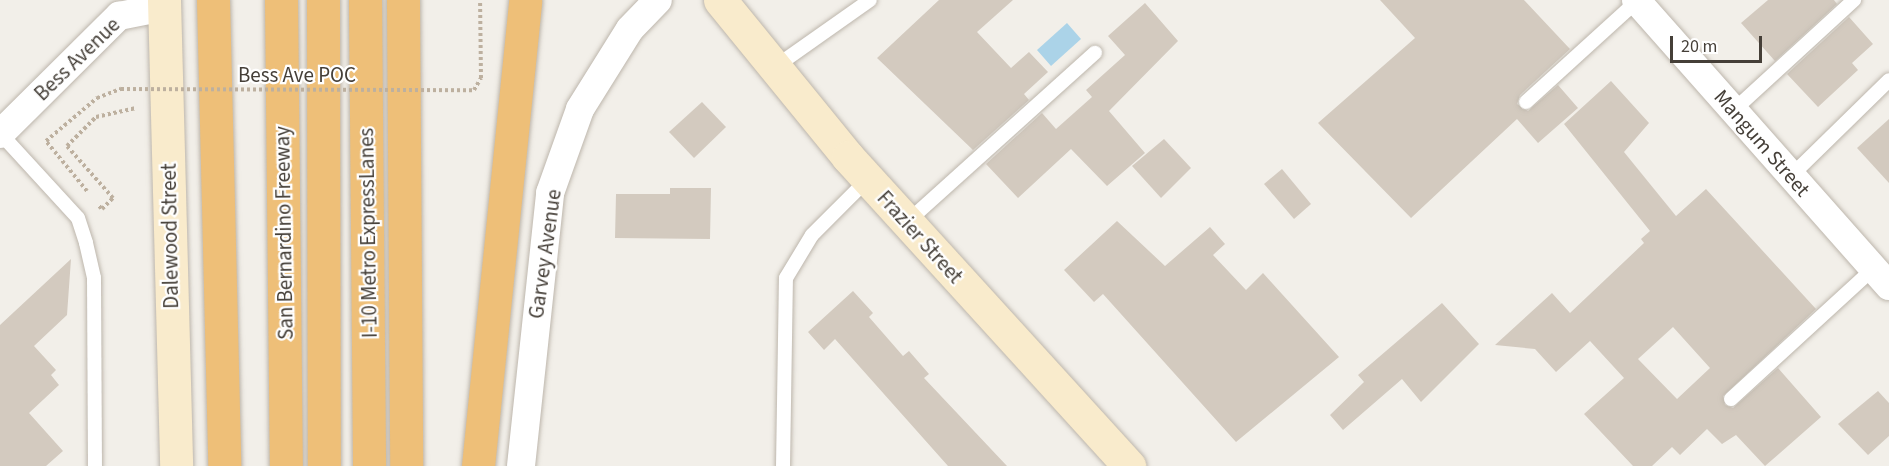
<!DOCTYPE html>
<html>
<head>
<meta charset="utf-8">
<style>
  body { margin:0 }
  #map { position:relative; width:1889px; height:466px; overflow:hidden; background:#f2efe9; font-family:"Source Sans 3",sans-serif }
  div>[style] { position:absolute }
  .water>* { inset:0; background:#abd3e8 }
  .building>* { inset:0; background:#d3cabf }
  .path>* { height:4px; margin-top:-2px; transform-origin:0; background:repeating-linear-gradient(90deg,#bdb09f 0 3px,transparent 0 6px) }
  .roads { filter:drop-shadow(0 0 2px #bdb6ac) drop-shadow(0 0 2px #bdb6ac) }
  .lane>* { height:14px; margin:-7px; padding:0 7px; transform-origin:7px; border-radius:7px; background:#fff }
  .street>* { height:28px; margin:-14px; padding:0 14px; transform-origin:14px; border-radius:14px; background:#fff }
  .secondary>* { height:33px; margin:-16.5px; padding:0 16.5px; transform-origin:16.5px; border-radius:16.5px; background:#f9ebcc }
  .highway>* { height:33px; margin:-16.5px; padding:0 16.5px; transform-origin:16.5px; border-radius:16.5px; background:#eebf78 }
  .path-bridge>* { height:4px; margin-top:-2px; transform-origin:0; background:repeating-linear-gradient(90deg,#bdb09f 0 3px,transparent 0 6px) }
  span { translate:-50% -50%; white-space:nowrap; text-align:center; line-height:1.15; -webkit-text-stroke:4.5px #fff; paint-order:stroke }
  .street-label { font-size:21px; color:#453f38 }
  .scale { position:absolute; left:1670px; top:36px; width:92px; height:27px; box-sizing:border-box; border:3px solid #453f38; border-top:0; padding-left:8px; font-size:18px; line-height:21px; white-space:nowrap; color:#453f38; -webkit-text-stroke:4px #fff; paint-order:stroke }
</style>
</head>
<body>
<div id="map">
  <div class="water">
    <i style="clip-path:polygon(1067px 23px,1081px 39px,1051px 66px,1037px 50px)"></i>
  </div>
  <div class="building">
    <i style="clip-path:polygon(939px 0,1013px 0,977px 32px,1011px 68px,1029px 52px,1048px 72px,1024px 94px,1029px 100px,973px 150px,877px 58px)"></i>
    <i style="clip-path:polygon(1380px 0,1524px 0,1570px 49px,1520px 95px,1517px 104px,1528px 111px,1558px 85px,1578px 108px,1538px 143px,1517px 119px,1411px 218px,1318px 123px,1415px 38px)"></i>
    <i style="clip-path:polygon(1768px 0,1834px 0,1837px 4px,1775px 61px,1741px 23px)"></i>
    <i style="clip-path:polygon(1145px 3px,1178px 41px,1109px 111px,1145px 153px,1107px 186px,1071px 149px,1018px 198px,986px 164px,1042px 113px,1056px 129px,1092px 97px,1086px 90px,1125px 55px,1108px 36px)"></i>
    <i style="clip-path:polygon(1849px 17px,1873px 44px,1852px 63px,1858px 70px,1818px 107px,1787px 74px)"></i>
    <i style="clip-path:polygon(evenodd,1611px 81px,1649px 123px,1624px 152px,1676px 216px,1706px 189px,1816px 309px,1723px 396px,1725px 405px,1733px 408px,1778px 368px,1821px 417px,1765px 466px,1736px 435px,1722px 444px,1707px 429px,1680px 455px,1672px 447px,1652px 466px,1633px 466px,1584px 414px,1624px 378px,1590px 341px,1556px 372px,1535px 349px,1495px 345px,1552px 293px,1570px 313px,1644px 243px,1641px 239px,1650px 231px,1564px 124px,1611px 81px,1673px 327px,1710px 368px,1677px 399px,1638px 359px,1673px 327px)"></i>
    <i style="clip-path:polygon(702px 102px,726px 127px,694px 158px,669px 132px)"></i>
    <i style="clip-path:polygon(1889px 119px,1889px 183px,1857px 148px)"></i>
    <i style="clip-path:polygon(1164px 139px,1191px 168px,1161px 198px,1132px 166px)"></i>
    <i style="clip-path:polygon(1282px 169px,1311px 204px,1294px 219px,1264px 184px)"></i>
    <i style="clip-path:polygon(670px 188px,711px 188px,710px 239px,615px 238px,616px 194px,670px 194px)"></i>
    <i style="clip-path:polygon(1117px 221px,1165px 266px,1210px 227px,1225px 244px,1213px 255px,1246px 290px,1263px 273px,1339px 357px,1236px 442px,1103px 294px,1094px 302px,1064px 270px)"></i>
    <i style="clip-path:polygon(71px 259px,67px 315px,34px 346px,56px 370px,51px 375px,59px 385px,29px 413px,63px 451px,46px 466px,0 466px,0 325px)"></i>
    <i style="clip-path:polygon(853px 291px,873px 313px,869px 317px,903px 356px,909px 351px,929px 374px,924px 378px,1007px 466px,948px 466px,835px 339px,824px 350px,808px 332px)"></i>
    <i style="clip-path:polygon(1442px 303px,1479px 344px,1421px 402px,1402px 379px,1343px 430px,1330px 415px,1364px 382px,1358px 375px)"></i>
    <i style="clip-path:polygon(1878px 391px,1889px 403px,1889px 436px,1868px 455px,1838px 424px)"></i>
  </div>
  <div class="path">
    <i style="left:474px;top:90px;width:14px;rotate:-60deg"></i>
    <i style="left:481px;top:78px;width:78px;rotate:-90.7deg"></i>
    <i style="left:87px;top:191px;width:65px;rotate:-129.4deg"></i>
    <i style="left:46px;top:141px;width:67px;rotate:-40.1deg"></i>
    <i style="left:97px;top:98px;width:26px;rotate:-21deg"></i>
    <i style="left:99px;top:206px;width:4px;rotate:45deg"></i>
    <i style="left:102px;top:209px;width:16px;rotate:-45deg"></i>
    <i style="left:113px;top:198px;width:69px;rotate:-131.5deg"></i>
    <i style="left:67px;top:146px;width:41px;rotate:-45deg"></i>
    <i style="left:96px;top:117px;width:41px;rotate:-12.7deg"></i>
  </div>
  <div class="roads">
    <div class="lane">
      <i style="left:775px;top:67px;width:116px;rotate:-35.2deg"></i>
      <i style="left:1526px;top:102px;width:150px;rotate:-42.3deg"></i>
      <i style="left:1734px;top:110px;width:163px;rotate:-42.5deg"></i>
      <i style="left:0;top:133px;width:115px;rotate:47.5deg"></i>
      <i style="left:78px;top:218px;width:26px;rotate:72deg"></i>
      <i style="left:86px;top:243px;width:36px;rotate:77deg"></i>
      <i style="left:94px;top:278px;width:188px;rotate:89.7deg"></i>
      <i style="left:1791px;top:176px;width:137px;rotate:-44.4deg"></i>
      <i style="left:907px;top:222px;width:253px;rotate:-42deg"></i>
      <i style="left:1731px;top:399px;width:193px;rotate:-42.5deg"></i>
      <i style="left:783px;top:466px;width:188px;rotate:-89.1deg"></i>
      <i style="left:786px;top:278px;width:50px;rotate:-58.8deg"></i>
      <i style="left:812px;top:235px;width:79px;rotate:-45deg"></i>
    </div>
    <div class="street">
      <i style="left:1636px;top:0;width:382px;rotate:48.5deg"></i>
      <i style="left:0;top:134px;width:168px;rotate:-44.8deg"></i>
      <i style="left:119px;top:16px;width:46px;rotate:-11.3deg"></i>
      <i style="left:521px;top:466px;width:275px;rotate:-83.9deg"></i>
      <i style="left:550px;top:193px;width:89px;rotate:-70.3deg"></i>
      <i style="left:580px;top:109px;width:94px;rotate:-58deg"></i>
      <i style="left:630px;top:29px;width:40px;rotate:-46deg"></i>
    </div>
    <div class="secondary">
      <i style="left:164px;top:0;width:466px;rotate:88.5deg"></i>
      <i style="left:720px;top:0;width:203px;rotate:50.8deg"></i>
      <i style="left:848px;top:157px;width:418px;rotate:47.7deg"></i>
    </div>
    <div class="highway">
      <i style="left:213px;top:0;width:466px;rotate:88.6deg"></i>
      <i style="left:281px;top:0;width:466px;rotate:89.4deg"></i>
      <i style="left:323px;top:0;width:466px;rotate:89.9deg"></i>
      <i style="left:365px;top:0;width:466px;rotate:89.5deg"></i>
      <i style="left:403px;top:0;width:466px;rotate:89.6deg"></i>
      <i style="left:478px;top:466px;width:468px;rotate:-84.2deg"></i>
    </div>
  </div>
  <div class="path-bridge">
    <i style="left:121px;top:89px;width:353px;rotate:0.2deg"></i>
  </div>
  <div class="street-label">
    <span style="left:77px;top:59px;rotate:-44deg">Bess Avenue</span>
    <span style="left:297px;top:75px">Bess Ave POC</span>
    <span style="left:1762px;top:143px;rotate:49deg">Mangum Street</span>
    <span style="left:284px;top:233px;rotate:-91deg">San Bernardino Freeway</span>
    <span style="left:368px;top:233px;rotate:-91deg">I-10 Metro ExpressLanes</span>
    <span style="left:170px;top:236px;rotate:-91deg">Dalewood Street</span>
    <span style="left:920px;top:237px;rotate:48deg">Frazier Street</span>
    <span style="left:545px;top:254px;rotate:-82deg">Garvey Avenue</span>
  </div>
  <div class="scale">20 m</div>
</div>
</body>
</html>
